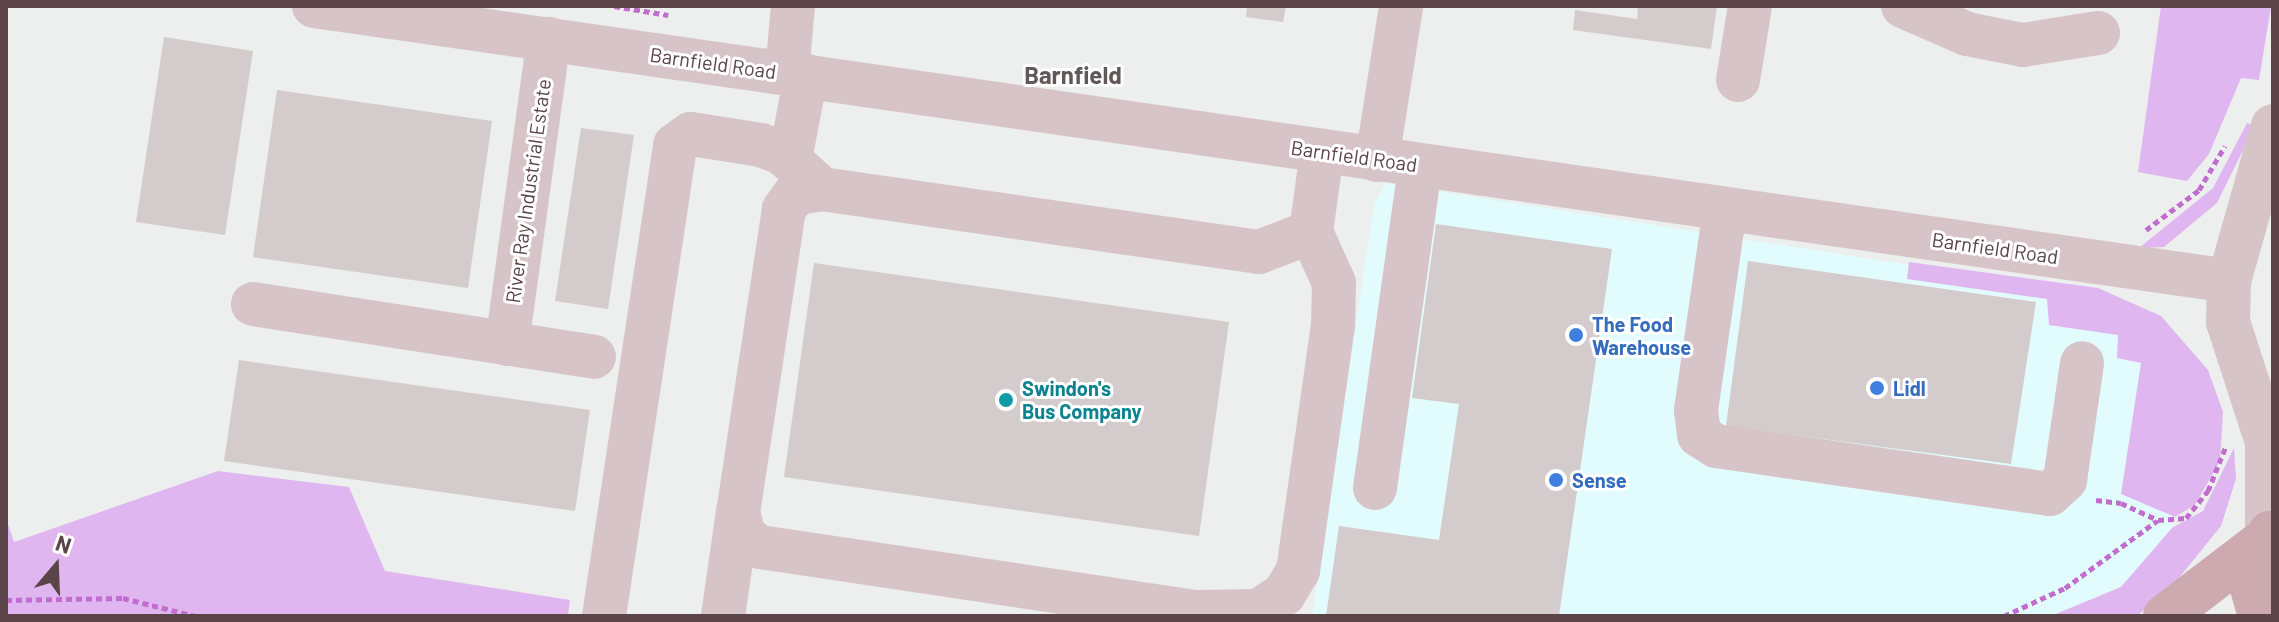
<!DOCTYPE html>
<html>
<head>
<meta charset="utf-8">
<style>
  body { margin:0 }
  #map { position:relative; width:2279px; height:622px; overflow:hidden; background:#ecefed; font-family:Barlow,sans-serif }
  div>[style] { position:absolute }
  .commercial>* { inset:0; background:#e2fbfc }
  .green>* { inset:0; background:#e0b6f0 }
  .building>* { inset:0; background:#d4cbcc }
  .path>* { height:5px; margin-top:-2.5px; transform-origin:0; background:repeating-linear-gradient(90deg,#c06dcf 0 6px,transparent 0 10px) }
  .minor>* { height:44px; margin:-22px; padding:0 22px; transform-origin:22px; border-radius:22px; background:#d7c4c8 }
  .major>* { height:44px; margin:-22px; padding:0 22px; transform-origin:22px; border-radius:22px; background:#cdaab0 }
  .dots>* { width:22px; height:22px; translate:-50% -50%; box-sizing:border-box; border:4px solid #fff; border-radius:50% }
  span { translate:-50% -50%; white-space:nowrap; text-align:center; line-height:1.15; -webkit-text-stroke:6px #fff; paint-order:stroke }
  .street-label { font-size:20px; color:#5a4448 }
  .shop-label { font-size:20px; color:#366cbe; font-weight:700 }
  .left { translate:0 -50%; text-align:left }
  .culture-label { font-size:20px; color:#0d838f; font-weight:700 }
  .quarter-label { font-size:24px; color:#615859; font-weight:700 }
  .frame { position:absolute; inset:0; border:8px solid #5a4448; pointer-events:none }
  .north { position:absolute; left:16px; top:526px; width:80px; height:80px; -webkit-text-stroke:6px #fff; paint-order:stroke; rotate:19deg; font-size:22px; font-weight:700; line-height:32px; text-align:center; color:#5a4448 }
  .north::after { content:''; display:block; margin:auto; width:28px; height:36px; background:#5a4448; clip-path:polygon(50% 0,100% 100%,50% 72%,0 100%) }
</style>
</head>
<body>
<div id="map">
  <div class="commercial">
    <i style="clip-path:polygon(1386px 183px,2102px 295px,2142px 324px,2180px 495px,2170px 536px,2120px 587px,2051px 616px,1312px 616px,1374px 204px)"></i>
  </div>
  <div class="green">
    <i style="clip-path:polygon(2161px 6px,2271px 6px,2259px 80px,2241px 78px,2209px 154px,2187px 181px,2138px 172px)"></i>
    <i style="clip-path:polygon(2247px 123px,2252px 125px,2248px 140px,2217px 203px,2164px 247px,2139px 248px,2213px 188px)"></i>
    <i style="clip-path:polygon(1909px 262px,2098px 288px,2161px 316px,2208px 370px,2223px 412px,2220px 461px,2195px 505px,2175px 517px,2121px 494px,2141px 363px,2117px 358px,2118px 335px,2049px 325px,2047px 299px,1907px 279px)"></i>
    <i style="clip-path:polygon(2234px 448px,2236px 479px,2221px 526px,2170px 589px,2137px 616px,2051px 616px,2121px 587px,2172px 528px,2203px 511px)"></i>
    <i style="clip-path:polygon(218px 471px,349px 487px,385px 571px,570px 600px,568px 616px,6px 616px,6px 518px,14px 542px)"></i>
  </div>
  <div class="building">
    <i style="clip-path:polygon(1247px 6px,1286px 6px,1283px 22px,1246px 17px)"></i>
    <i style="clip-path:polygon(1638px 6px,1717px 6px,1711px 49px,1573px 30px,1575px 10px,1637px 19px)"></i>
    <i style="clip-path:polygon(164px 37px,253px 51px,225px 235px,136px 222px)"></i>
    <i style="clip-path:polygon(277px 90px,492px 121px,468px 288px,253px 257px)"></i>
    <i style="clip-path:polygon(581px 128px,634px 135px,608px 309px,555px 301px)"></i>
    <i style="clip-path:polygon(1436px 224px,1612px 249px,1559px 616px,1326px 616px,1339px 526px,1439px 540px,1459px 404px,1412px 398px)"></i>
    <i style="clip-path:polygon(1748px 261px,2036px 302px,2011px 464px,1726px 426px)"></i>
    <i style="clip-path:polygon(814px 263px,1229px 322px,1199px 536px,784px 477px)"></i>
    <i style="clip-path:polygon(239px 360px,590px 410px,575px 511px,224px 461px)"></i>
  </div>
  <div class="path">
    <i style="left:614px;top:6px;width:55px;rotate:9.5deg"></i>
    <i style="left:2146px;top:230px;width:66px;rotate:-37deg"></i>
    <i style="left:2199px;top:190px;width:51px;rotate:-59.4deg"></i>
    <i style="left:2096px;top:500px;width:25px;rotate:7deg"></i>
    <i style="left:2121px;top:503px;width:41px;rotate:24.7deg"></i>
    <i style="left:2158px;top:520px;width:28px;rotate:-4deg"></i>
    <i style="left:2186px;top:518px;width:35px;rotate:-51deg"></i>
    <i style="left:2208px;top:491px;width:48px;rotate:-68.2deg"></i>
    <i style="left:6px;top:600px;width:117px;rotate:-1deg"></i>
    <i style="left:123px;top:598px;width:74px;rotate:14deg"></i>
    <i style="left:2004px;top:616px;width:67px;rotate:-24.7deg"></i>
    <i style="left:2065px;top:588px;width:114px;rotate:-36.1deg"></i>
  </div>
  <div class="minor">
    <i style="left:314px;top:6px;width:1935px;rotate:8.17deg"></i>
    <i style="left:2229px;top:281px;width:41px;rotate:91.4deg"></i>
    <i style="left:2228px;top:322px;width:126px;rotate:72deg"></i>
    <i style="left:2267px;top:442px;width:94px;rotate:90deg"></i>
    <i style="left:1903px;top:6px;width:70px;rotate:23.6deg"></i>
    <i style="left:1967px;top:34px;width:57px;rotate:11.1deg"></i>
    <i style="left:2023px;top:45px;width:76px;rotate:-9.1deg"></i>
    <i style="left:787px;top:73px;width:67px;rotate:-84.9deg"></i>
    <i style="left:1738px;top:80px;width:75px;rotate:-80.8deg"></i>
    <i style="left:790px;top:159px;width:85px;rotate:-79.1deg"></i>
    <i style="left:1377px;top:160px;width:156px;rotate:-81.1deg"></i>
    <i style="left:1725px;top:209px;width:203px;rotate:98.2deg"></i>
    <i style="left:1696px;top:410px;width:25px;rotate:83deg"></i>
    <i style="left:1699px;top:435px;width:20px;rotate:33deg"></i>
    <i style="left:1716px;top:446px;width:337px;rotate:8.2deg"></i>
    <i style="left:2050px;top:494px;width:21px;rotate:-43deg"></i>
    <i style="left:2065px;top:480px;width:118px;rotate:-81.7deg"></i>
    <i style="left:1311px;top:232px;width:56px;rotate:159deg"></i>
    <i style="left:1259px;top:252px;width:442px;rotate:-171.8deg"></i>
    <i style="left:822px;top:189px;width:27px;rotate:170deg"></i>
    <i style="left:795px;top:194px;width:19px;rotate:126deg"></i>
    <i style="left:784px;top:209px;width:306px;rotate:98.6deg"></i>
    <i style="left:738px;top:512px;width:25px;rotate:76deg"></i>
    <i style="left:744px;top:536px;width:19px;rotate:35deg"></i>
    <i style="left:760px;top:547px;width:440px;rotate:8.5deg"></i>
    <i style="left:1195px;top:612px;width:63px;rotate:-0.9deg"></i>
    <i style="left:1258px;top:611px;width:31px;rotate:-33deg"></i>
    <i style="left:1284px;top:594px;width:27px;rotate:-59deg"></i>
    <i style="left:1298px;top:571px;width:247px;rotate:-81.9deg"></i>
    <i style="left:1333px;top:326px;width:43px;rotate:-88.7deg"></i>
    <i style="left:1334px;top:283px;width:56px;rotate:-114.3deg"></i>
    <i style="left:1311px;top:232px;width:81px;rotate:-82.2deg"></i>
    <i style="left:2229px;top:281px;width:161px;rotate:-74.2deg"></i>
    <i style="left:253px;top:304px;width:345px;rotate:8.8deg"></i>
    <i style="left:507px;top:344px;width:308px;rotate:-82.2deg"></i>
    <i style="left:1375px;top:488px;width:325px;rotate:-82deg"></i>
    <i style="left:604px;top:616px;width:476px;rotate:-81.4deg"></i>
    <i style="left:675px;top:145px;width:19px;rotate:-35deg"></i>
    <i style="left:691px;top:134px;width:71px;rotate:8.9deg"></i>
    <i style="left:761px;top:145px;width:22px;rotate:21deg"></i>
    <i style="left:782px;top:153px;width:54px;rotate:42deg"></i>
    <i style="left:723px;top:616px;width:105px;rotate:-81.8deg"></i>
  </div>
  <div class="major">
    <i style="left:2165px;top:616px;width:122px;rotate:-37.3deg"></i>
    <i style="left:2260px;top:616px;width:35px;rotate:-106deg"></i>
    <i style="left:2250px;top:582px;width:21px;rotate:-82deg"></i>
    <i style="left:2253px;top:561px;width:33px;rotate:-59deg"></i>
  </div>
  <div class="dots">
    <i style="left:1576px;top:335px;background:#3f7fe0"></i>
    <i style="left:1877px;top:388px;background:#3f7fe0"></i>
    <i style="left:1006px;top:400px;background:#0f9aa8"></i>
    <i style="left:1556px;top:480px;background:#3f7fe0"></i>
  </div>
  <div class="street-label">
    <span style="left:713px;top:63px;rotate:8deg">Barnfield Road</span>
    <span style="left:1354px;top:156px;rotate:8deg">Barnfield Road</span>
    <span style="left:528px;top:191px;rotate:-82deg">River Ray Industrial Estate</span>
    <span style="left:1995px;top:248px;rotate:8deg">Barnfield Road</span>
  </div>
  <div class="shop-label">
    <span class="left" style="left:1592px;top:336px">The Food<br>Warehouse</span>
    <span class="left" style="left:1893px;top:388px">Lidl</span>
    <span class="left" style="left:1572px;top:480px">Sense</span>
  </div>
  <div class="culture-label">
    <span class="left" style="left:1022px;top:400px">Swindon's<br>Bus Company</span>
  </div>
  <div class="quarter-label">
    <span style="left:1073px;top:75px">Barnfield</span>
  </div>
  <div class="frame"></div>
  <div class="north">N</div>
</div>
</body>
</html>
